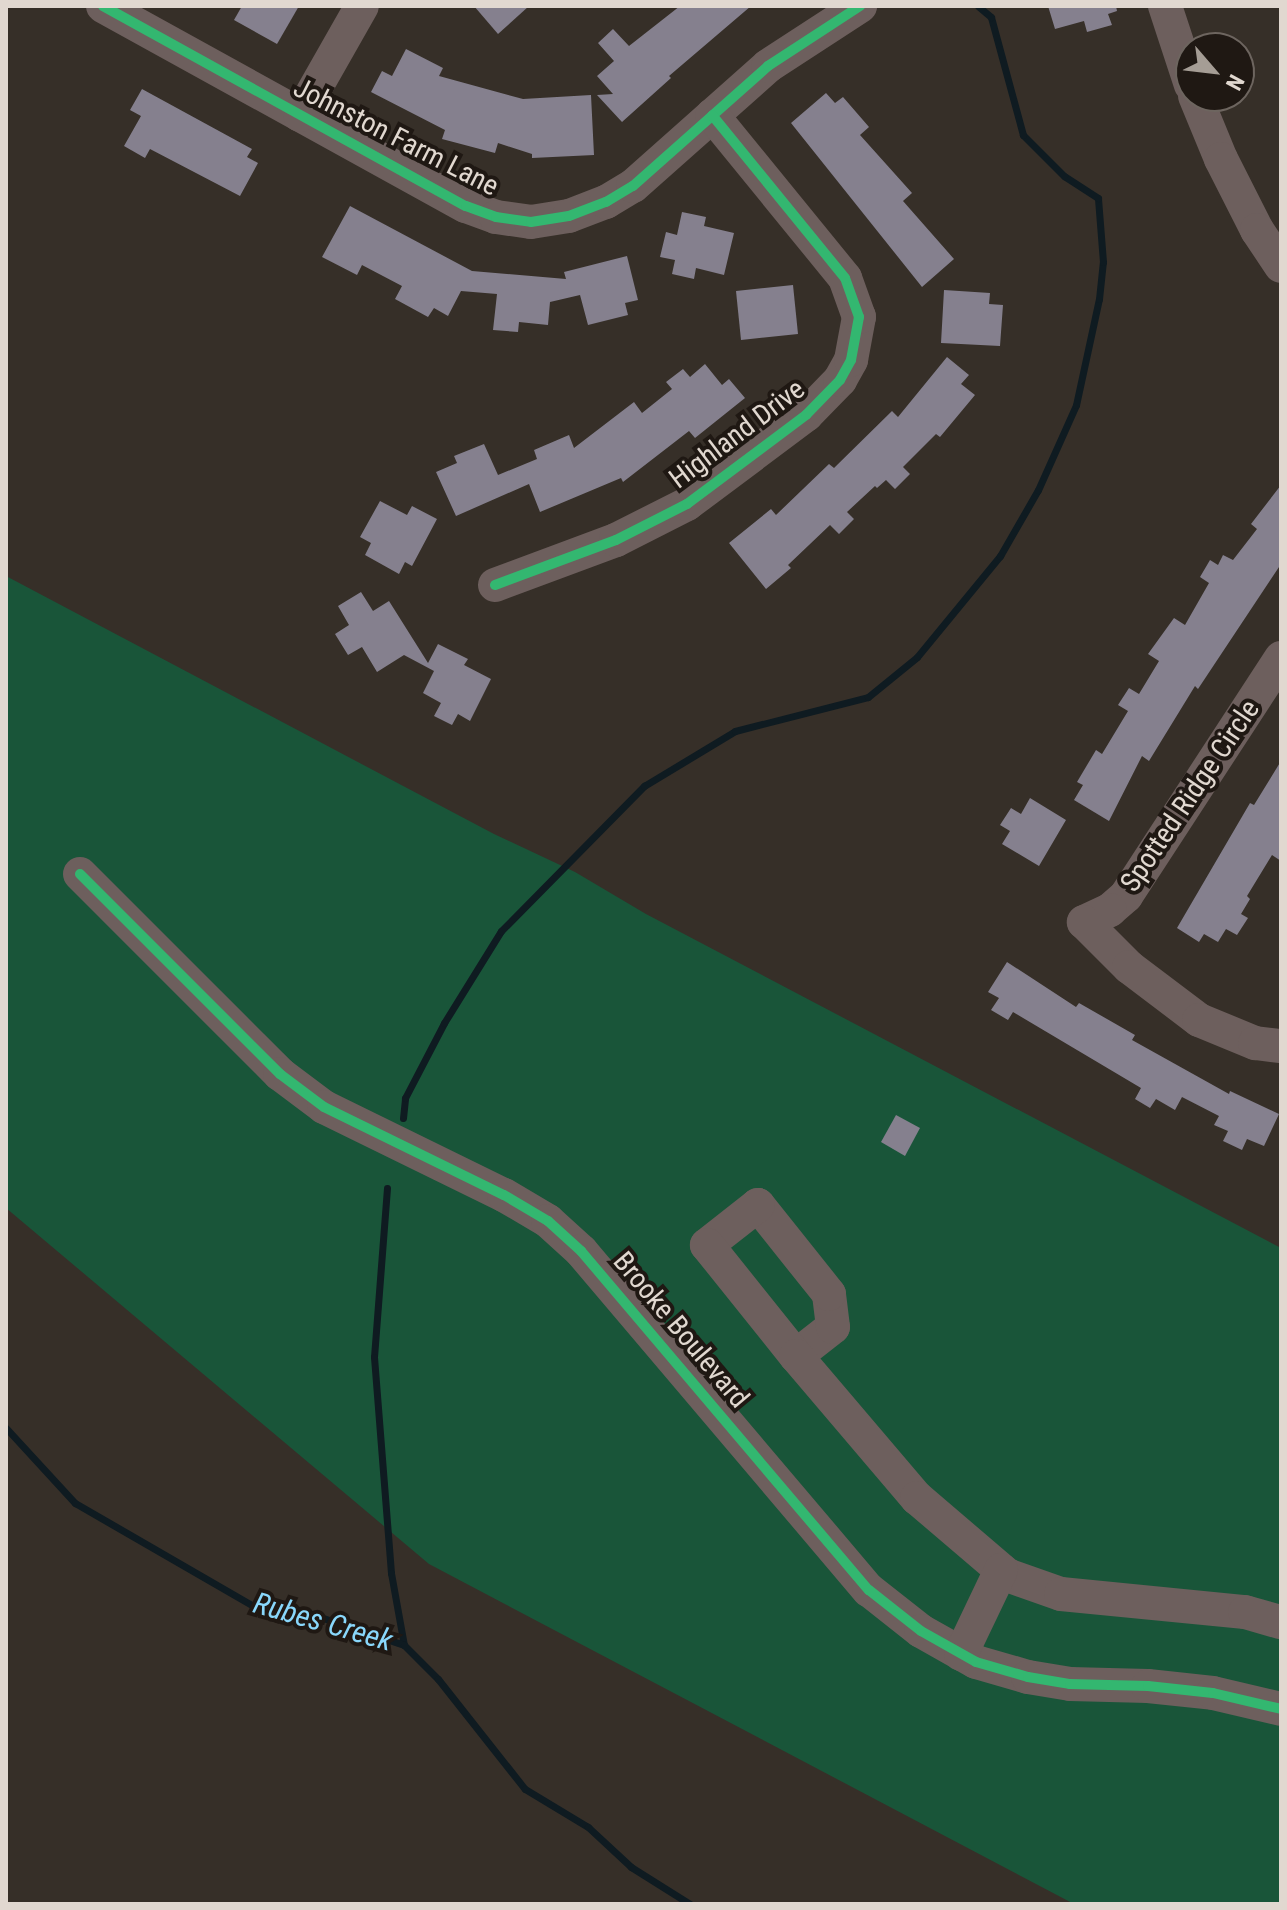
<!DOCTYPE html>
<html>
<head>
<meta charset="utf-8">
<style>
  body { margin:0 }
  #map { position:relative; width:1287px; height:1910px; overflow:hidden; background:#362f28; font-family:"Roboto Condensed",sans-serif }
  div>[style] { position:absolute }
  .green>* { inset:0; background:#195539 }
  .stream>* { height:7px; margin:-3.5px; padding:0 3.5px; transform-origin:3.5px; border-radius:3.5px; background:#0f1b21 }
  .building>* { inset:0; background:#85808e }
  .minor>* { height:34px; margin:-17px; padding:0 17px; transform-origin:17px; border-radius:17px; background:#6d5f5d }
  .cycleway>* { height:10px; margin:-5px; padding:0 5px; transform-origin:5px; border-radius:5px; background:#33b770 }
  span { translate:-50% -50%; white-space:nowrap; text-align:center; line-height:1.15; -webkit-text-stroke:8px #1f1813; paint-order:stroke }
  .street-label { font-size:28px; color:#e1d8d0 }
  .water-label { font-size:30px; color:#89d7fb; font-style:italic }
  .frame { position:absolute; inset:0; border:8px solid #e1d8d0; pointer-events:none }
  .north { position:absolute; left:1175px; top:32px; width:80px; height:80px; box-sizing:border-box; background:#1f1813; border:2px solid #6d655f; border-radius:50%; rotate:118deg; font-size:22px; font-weight:700; line-height:32px; text-align:center; color:#e1d8d0 }
  .north::after { content:''; display:block; margin:auto; width:28px; height:36px; background:#a59d95; clip-path:polygon(50% 0,100% 100%,50% 72%,0 100%) }
</style>
</head>
<body>
<div id="map">
  <div class="green">
    <i style="clip-path:polygon(6px 576px,494px 834px,575px 872px,646px 914px,1281px 1248px,1281px 1904px,1074px 1904px,429px 1564px,6px 1208px)"></i>
  </div>
  <div class="stream">
    <i style="left:403px;top:1118px;width:20px;rotate:-84deg"></i>
    <i style="left:405px;top:1098px;width:85px;rotate:-62.5deg"></i>
    <i style="left:444px;top:1023px;width:108px;rotate:-58.2deg"></i>
    <i style="left:501px;top:931px;width:204px;rotate:-45.4deg"></i>
    <i style="left:644px;top:786px;width:106px;rotate:-31.1deg"></i>
    <i style="left:735px;top:731px;width:137px;rotate:-14.3deg"></i>
    <i style="left:868px;top:697px;width:63px;rotate:-39.2deg"></i>
    <i style="left:917px;top:657px;width:131px;rotate:-50.6deg"></i>
    <i style="left:1000px;top:556px;width:76px;rotate:-60.1deg"></i>
    <i style="left:1038px;top:490px;width:93px;rotate:-65.9deg"></i>
    <i style="left:1076px;top:405px;width:108px;rotate:-77.8deg"></i>
    <i style="left:1099px;top:299px;width:37px;rotate:-84deg"></i>
    <i style="left:1103px;top:262px;width:64px;rotate:-94.5deg"></i>
    <i style="left:1098px;top:198px;width:40px;rotate:-147.1deg"></i>
    <i style="left:1064px;top:176px;width:58px;rotate:-135deg"></i>
    <i style="left:1023px;top:135px;width:122px;rotate:-105.2deg"></i>
    <i style="left:991px;top:17px;width:17px;rotate:-140deg"></i>
    <i style="left:387px;top:1188px;width:169px;rotate:94.4deg"></i>
    <i style="left:374px;top:1357px;width:217px;rotate:85.5deg"></i>
    <i style="left:391px;top:1573px;width:73px;rotate:79.8deg"></i>
    <i style="left:6px;top:1428px;width:102px;rotate:47.4deg"></i>
    <i style="left:75px;top:1503px;width:210px;rotate:30deg"></i>
    <i style="left:257px;top:1608px;width:33px;rotate:-2deg"></i>
    <i style="left:290px;top:1607px;width:120px;rotate:18.4deg"></i>
    <i style="left:404px;top:1645px;width:48px;rotate:45deg"></i>
    <i style="left:438px;top:1679px;width:140px;rotate:51.7deg"></i>
    <i style="left:525px;top:1789px;width:74px;rotate:31.1deg"></i>
    <i style="left:588px;top:1827px;width:59px;rotate:42.9deg"></i>
    <i style="left:631px;top:1867px;width:70px;rotate:32.1deg"></i>
  </div>
  <div class="building">
    <i style="clip-path:polygon(242px 6px,299px 6px,277px 44px,234px 20px)"></i>
    <i style="clip-path:polygon(474px 6px,529px 6px,498px 34px)"></i>
    <i style="clip-path:polygon(680px 6px,751px 6px,669px 76px,671px 78px,622px 122px,597px 95px,613px 94px,597px 76px,614px 61px,598px 43px,613px 29px,629px 46px)"></i>
    <i style="clip-path:polygon(1048px 6px,1116px 6px,1117px 11px,1108px 14px,1112px 25px,1087px 32px,1084px 21px,1055px 29px)"></i>
    <i style="clip-path:polygon(406px 49px,443px 68px,439px 76px,523px 99px,591px 95px,594px 155px,532px 158px,532px 154px,498px 143px,495px 153px,442px 139px,445px 130px,371px 92px,382px 71px,392px 76px)"></i>
    <i style="clip-path:polygon(142px 89px,252px 149px,247px 157px,258px 163px,240px 196px,150px 149px,145px 158px,124px 146px,141px 116px,130px 110px)"></i>
    <i style="clip-path:polygon(826px 93px,835px 103px,843px 97px,869px 127px,860px 135px,912px 193px,903px 201px,954px 259px,922px 287px,791px 123px)"></i>
    <i style="clip-path:polygon(350px 206px,472px 271px,566px 279px,564px 272px,627px 256px,638px 300px,625px 303px,628px 315px,588px 325px,580px 295px,550px 302px,548px 325px,519px 322px,518px 332px,493px 330px,497px 294px,461px 291px,448px 316px,434px 308px,428px 317px,395px 299px,402px 286px,362px 265px,357px 275px,322px 257px)"></i>
    <i style="clip-path:polygon(682px 212px,706px 217px,704px 226px,734px 233px,724px 275px,696px 268px,694px 279px,672px 274px,675px 260px,660px 257px,666px 232px,677px 235px)"></i>
    <i style="clip-path:polygon(793px 285px,798px 334px,741px 340px,736px 291px)"></i>
    <i style="clip-path:polygon(944px 290px,990px 293px,989px 304px,1003px 305px,1000px 346px,941px 343px)"></i>
    <i style="clip-path:polygon(947px 357px,969px 375px,961px 384px,975px 395px,940px 437px,936px 434px,903px 467px,910px 474px,895px 489px,886px 480px,877px 488px,875px 486px,847px 512px,854px 519px,839px 534px,830px 525px,788px 565px,791px 568px,766px 589px,729px 543px,771px 509px,776px 515px,829px 464px,834px 468px,892px 411px,898px 417px)"></i>
    <i style="clip-path:polygon(705px 364px,722px 385px,729px 379px,745px 398px,695px 438px,689px 431px,623px 482px,621px 478px,540px 512px,529px 484px,456px 516px,436px 472px,457px 463px,454px 456px,484px 444px,498px 475px,537px 459px,534px 450px,569px 435px,574px 448px,634px 402px,642px 413px,672px 389px,666px 382px,683px 369px,690px 377px)"></i>
    <i style="clip-path:polygon(1281px 485px,1281px 564px,1198px 689px,1195px 686px,1149px 761px,1142px 756px,1109px 821px,1074px 800px,1083px 785px,1077px 782px,1096px 750px,1102px 754px,1128px 711px,1118px 705px,1129px 688px,1139px 694px,1159px 661px,1148px 654px,1174px 618px,1185px 625px,1209px 583px,1200px 577px,1210px 560px,1218px 565px,1223px 555px,1233px 560px,1257px 529px,1251px 524px)"></i>
    <i style="clip-path:polygon(380px 501px,407px 515px,412px 506px,437px 519px,412px 566px,405px 562px,399px 574px,365px 555px,371px 543px,360px 537px)"></i>
    <i style="clip-path:polygon(361px 592px,373px 611px,389px 601px,428px 663px,438px 644px,468px 659px,464px 665px,491px 679px,470px 721px,458px 714px,452px 725px,434px 716px,441px 703px,423px 693px,434px 671px,404px 655px,377px 672px,362px 647px,348px 655px,335px 634px,349px 625px,338px 606px)"></i>
    <i style="clip-path:polygon(1281px 761px,1281px 861px,1272px 855px,1247px 896px,1250px 899px,1241px 914px,1248px 918px,1237px 935px,1226px 929px,1218px 942px,1204px 934px,1199px 942px,1177px 928px,1250px 803px,1254px 805px)"></i>
    <i style="clip-path:polygon(1030px 798px,1066px 820px,1039px 866px,1002px 844px,1010px 831px,1000px 825px,1011px 808px,1021px 814px)"></i>
    <i style="clip-path:polygon(1007px 962px,1076px 1007px,1079px 1003px,1135px 1035px,1132px 1040px,1229px 1094px,1230px 1091px,1279px 1114px,1264px 1146px,1247px 1139px,1242px 1150px,1223px 1141px,1228px 1131px,1214px 1125px,1219px 1116px,1182px 1097px,1175px 1110px,1156px 1099px,1150px 1108px,1135px 1099px,1141px 1088px,1013px 1012px,1008px 1020px,991px 1010px,999px 998px,988px 992px)"></i>
    <i style="clip-path:polygon(896px 1115px,920px 1128px,905px 1156px,881px 1142px)"></i>
  </div>
  <div class="minor">
    <i style="left:103px;top:6px;width:414px;rotate:28.9deg"></i>
    <i style="left:466px;top:206px;width:32px;rotate:20deg"></i>
    <i style="left:496px;top:217px;width:35px;rotate:8deg"></i>
    <i style="left:531px;top:222px;width:38px;rotate:-9deg"></i>
    <i style="left:569px;top:216px;width:40px;rotate:-21deg"></i>
    <i style="left:606px;top:202px;width:31px;rotate:-31deg"></i>
    <i style="left:633px;top:186px;width:181px;rotate:-41.6deg"></i>
    <i style="left:768px;top:66px;width:110px;rotate:-33.1deg"></i>
    <i style="left:1165px;top:6px;width:83px;rotate:71.8deg"></i>
    <i style="left:1195px;top:96px;width:68px;rotate:67.6deg"></i>
    <i style="left:1221px;top:159px;width:80px;rotate:63.1deg"></i>
    <i style="left:1257px;top:230px;width:43px;rotate:56.3deg"></i>
    <i style="left:300px;top:115px;width:125px;rotate:-60.4deg"></i>
    <i style="left:495px;top:585px;width:129px;rotate:-20.4deg"></i>
    <i style="left:616px;top:540px;width:80px;rotate:-26.9deg"></i>
    <i style="left:687px;top:504px;width:149px;rotate:-36.8deg"></i>
    <i style="left:806px;top:415px;width:49px;rotate:-45.8deg"></i>
    <i style="left:840px;top:380px;width:23px;rotate:-61deg"></i>
    <i style="left:851px;top:360px;width:44px;rotate:-79.5deg"></i>
    <i style="left:859px;top:317px;width:41px;rotate:-109.7deg"></i>
    <i style="left:845px;top:278px;width:210px;rotate:-129.2deg"></i>
    <i style="left:1281px;top:658px;width:284px;rotate:123.1deg"></i>
    <i style="left:1126px;top:896px;width:21px;rotate:139deg"></i>
    <i style="left:1110px;top:910px;width:29px;rotate:155deg"></i>
    <i style="left:1084px;top:922px;width:64px;rotate:45deg"></i>
    <i style="left:1129px;top:967px;width:88px;rotate:37.1deg"></i>
    <i style="left:1199px;top:1020px;width:61px;rotate:22.3deg"></i>
    <i style="left:1255px;top:1043px;width:26px;rotate:7deg"></i>
    <i style="left:80px;top:874px;width:283px;rotate:45deg"></i>
    <i style="left:280px;top:1074px;width:55px;rotate:36.9deg"></i>
    <i style="left:324px;top:1107px;width:200px;rotate:26.1deg"></i>
    <i style="left:504px;top:1195px;width:51px;rotate:30.6deg"></i>
    <i style="left:548px;top:1221px;width:45px;rotate:42.3deg"></i>
    <i style="left:581px;top:1251px;width:445px;rotate:49.7deg"></i>
    <i style="left:869px;top:1590px;width:66px;rotate:38.3deg"></i>
    <i style="left:921px;top:1631px;width:63px;rotate:29.4deg"></i>
    <i style="left:976px;top:1662px;width:54px;rotate:16.1deg"></i>
    <i style="left:1028px;top:1677px;width:43px;rotate:9.5deg"></i>
    <i style="left:1070px;top:1684px;width:78px;rotate:1.5deg"></i>
    <i style="left:1148px;top:1686px;width:65px;rotate:6.1deg"></i>
    <i style="left:1213px;top:1693px;width:70px;rotate:13.2deg"></i>
    <i style="left:796px;top:1356px;width:47px;rotate:-38.1deg"></i>
    <i style="left:833px;top:1327px;width:33px;rotate:-97deg"></i>
    <i style="left:829px;top:1294px;width:114px;rotate:-128.6deg"></i>
    <i style="left:758px;top:1205px;width:65px;rotate:141.9deg"></i>
    <i style="left:707px;top:1245px;width:142px;rotate:51.3deg"></i>
    <i style="left:796px;top:1356px;width:187px;rotate:49.6deg"></i>
    <i style="left:917px;top:1498px;width:118px;rotate:40.5deg"></i>
    <i style="left:1007px;top:1575px;width:57px;rotate:19.4deg"></i>
    <i style="left:1061px;top:1594px;width:185px;rotate:5.6deg"></i>
    <i style="left:1245px;top:1612px;width:37px;rotate:16deg"></i>
    <i style="left:961px;top:1654px;width:93px;rotate:-64.5deg"></i>
  </div>
  <div class="cycleway">
    <i style="left:103px;top:6px;width:414px;rotate:28.9deg"></i>
    <i style="left:466px;top:206px;width:32px;rotate:20deg"></i>
    <i style="left:496px;top:217px;width:35px;rotate:8deg"></i>
    <i style="left:531px;top:222px;width:38px;rotate:-9deg"></i>
    <i style="left:569px;top:216px;width:40px;rotate:-21deg"></i>
    <i style="left:606px;top:202px;width:31px;rotate:-31deg"></i>
    <i style="left:633px;top:186px;width:181px;rotate:-41.6deg"></i>
    <i style="left:768px;top:66px;width:110px;rotate:-33.1deg"></i>
    <i style="left:495px;top:585px;width:129px;rotate:-20.4deg"></i>
    <i style="left:616px;top:540px;width:80px;rotate:-26.9deg"></i>
    <i style="left:687px;top:504px;width:149px;rotate:-36.8deg"></i>
    <i style="left:806px;top:415px;width:49px;rotate:-45.8deg"></i>
    <i style="left:840px;top:380px;width:23px;rotate:-61deg"></i>
    <i style="left:851px;top:360px;width:44px;rotate:-79.5deg"></i>
    <i style="left:859px;top:317px;width:41px;rotate:-109.7deg"></i>
    <i style="left:845px;top:278px;width:210px;rotate:-129.2deg"></i>
    <i style="left:80px;top:874px;width:283px;rotate:45deg"></i>
    <i style="left:280px;top:1074px;width:55px;rotate:36.9deg"></i>
    <i style="left:324px;top:1107px;width:200px;rotate:26.1deg"></i>
    <i style="left:504px;top:1195px;width:51px;rotate:30.6deg"></i>
    <i style="left:548px;top:1221px;width:45px;rotate:42.3deg"></i>
    <i style="left:581px;top:1251px;width:445px;rotate:49.7deg"></i>
    <i style="left:869px;top:1590px;width:66px;rotate:38.3deg"></i>
    <i style="left:921px;top:1631px;width:63px;rotate:29.4deg"></i>
    <i style="left:976px;top:1662px;width:54px;rotate:16.1deg"></i>
    <i style="left:1028px;top:1677px;width:43px;rotate:9.5deg"></i>
    <i style="left:1070px;top:1684px;width:78px;rotate:1.5deg"></i>
    <i style="left:1148px;top:1686px;width:65px;rotate:6.1deg"></i>
    <i style="left:1213px;top:1693px;width:70px;rotate:13.2deg"></i>
  </div>
  <div class="street-label">
    <span style="left:396px;top:137px;rotate:27deg">Johnston Farm Lane</span>
    <span style="left:737px;top:434px;rotate:-37deg">Highland Drive</span>
    <span style="left:1190px;top:796px;rotate:-56deg">Spotted Ridge Circle</span>
    <span style="left:681px;top:1330px;rotate:50deg">Brooke Boulevard</span>
  </div>
  <div class="water-label">
    <span style="left:323px;top:1622px;rotate:16deg">Rubes Creek</span>
  </div>
  <div class="frame"></div>
  <div class="north">N</div>
</div>
</body>
</html>
